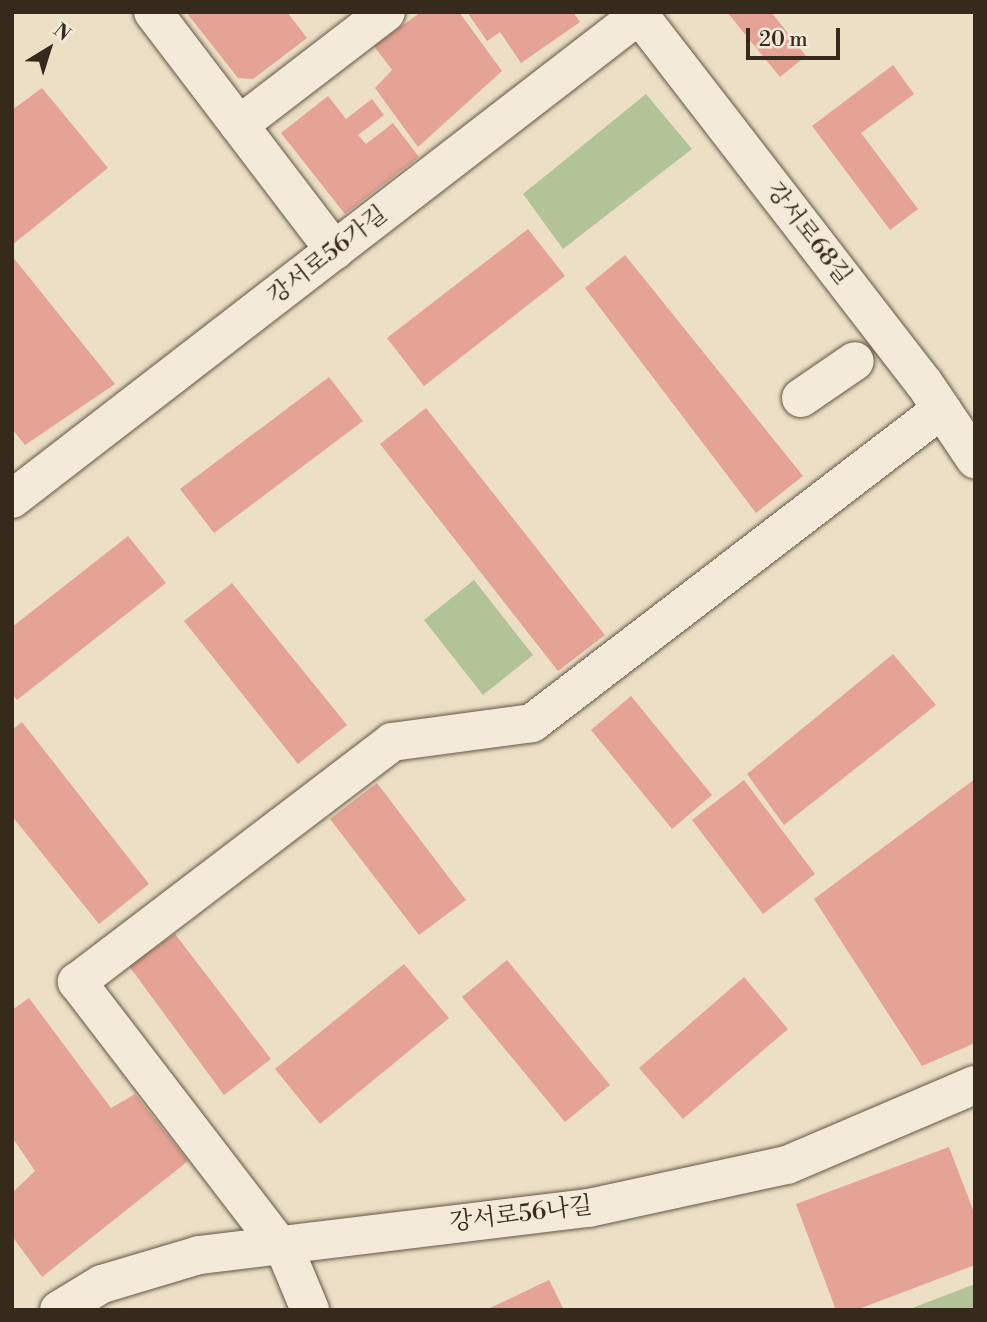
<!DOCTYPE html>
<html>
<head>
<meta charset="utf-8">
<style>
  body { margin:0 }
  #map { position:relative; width:987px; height:1322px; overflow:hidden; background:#eddfc5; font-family:"Libre Bodoni","Noto Serif KR",serif }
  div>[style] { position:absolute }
  .green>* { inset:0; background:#b3c398 }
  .building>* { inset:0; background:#e4a394 }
  .roads { filter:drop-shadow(0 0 2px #635746) drop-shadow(0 0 2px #635746) }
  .minor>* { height:38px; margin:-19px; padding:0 19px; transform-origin:19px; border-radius:19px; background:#f3ead9 }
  span { translate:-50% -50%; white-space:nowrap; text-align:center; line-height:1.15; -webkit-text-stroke:5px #f3ead9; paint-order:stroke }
  .street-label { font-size:24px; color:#352a1b }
  .frame { position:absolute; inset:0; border:14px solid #352a1b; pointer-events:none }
  .north { position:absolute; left:14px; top:14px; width:70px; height:70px; -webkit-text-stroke:5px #f3ead9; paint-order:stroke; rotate:38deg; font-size:19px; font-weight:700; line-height:28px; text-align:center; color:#352a1b }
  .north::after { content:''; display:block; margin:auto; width:24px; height:32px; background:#352a1b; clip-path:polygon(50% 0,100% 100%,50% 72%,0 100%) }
  .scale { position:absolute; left:746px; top:28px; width:94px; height:32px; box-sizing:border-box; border:4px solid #352a1b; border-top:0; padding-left:9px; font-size:21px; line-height:24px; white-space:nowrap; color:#352a1b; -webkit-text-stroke:5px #f3ead9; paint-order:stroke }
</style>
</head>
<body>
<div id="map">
  <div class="green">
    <i style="clip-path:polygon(646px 94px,692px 149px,563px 249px,523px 194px)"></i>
    <i style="clip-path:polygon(474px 580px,533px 655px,483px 695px,424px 620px)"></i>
    <i style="clip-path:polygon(975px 1284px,975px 1310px,907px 1310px)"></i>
  </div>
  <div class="building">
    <i style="clip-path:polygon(186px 12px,287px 12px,307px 38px,253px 79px,238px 78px)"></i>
    <i style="clip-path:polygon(421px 12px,459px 12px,502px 71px,418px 147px,375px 88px,392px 70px,374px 46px)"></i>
    <i style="clip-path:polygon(467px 12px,573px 12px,580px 22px,521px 63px,500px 32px,487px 41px)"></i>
    <i style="clip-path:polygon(727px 12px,771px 12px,806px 56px,780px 77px)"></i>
    <i style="clip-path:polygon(893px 65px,914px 94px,861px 133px,918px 209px,890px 230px,812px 126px)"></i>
    <i style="clip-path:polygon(42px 88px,108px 168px,12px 245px,12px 110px)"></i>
    <i style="clip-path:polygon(328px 96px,346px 119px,372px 99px,384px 115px,358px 135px,366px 144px,393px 123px,419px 157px,345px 214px,281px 133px)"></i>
    <i style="clip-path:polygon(528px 229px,565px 276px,424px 386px,387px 338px)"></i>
    <i style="clip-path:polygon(625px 255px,803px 476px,756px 513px,585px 288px)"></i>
    <i style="clip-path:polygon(12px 256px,115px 384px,25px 445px,12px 429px)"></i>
    <i style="clip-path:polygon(329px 377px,363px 421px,214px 533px,180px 489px)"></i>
    <i style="clip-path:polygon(426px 408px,605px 635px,558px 671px,380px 444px)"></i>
    <i style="clip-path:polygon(128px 536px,166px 583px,17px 700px,12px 693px,12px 627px)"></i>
    <i style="clip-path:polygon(232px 583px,347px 725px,298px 764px,184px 621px)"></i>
    <i style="clip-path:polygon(893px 654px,936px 705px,784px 825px,747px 774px)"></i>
    <i style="clip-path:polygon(631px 696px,712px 795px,672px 829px,591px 730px)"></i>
    <i style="clip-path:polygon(22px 722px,149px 884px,99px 924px,12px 816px,12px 730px)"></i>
    <i style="clip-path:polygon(975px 779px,975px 1043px,922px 1066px,814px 899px)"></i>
    <i style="clip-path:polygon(744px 780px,815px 874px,763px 914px,692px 820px)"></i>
    <i style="clip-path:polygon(377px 783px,466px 900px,419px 935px,330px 819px)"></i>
    <i style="clip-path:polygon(175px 934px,271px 1059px,224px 1095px,129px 966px)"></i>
    <i style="clip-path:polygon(507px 960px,610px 1085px,565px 1122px,462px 997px)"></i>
    <i style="clip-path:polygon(404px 964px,449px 1018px,320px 1124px,275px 1069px)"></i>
    <i style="clip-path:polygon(744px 977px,788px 1029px,683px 1119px,639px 1068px)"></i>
    <i style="clip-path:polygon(29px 998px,111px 1108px,135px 1094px,188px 1161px,42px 1277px,12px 1236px,12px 1193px,35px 1171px,12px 1137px,12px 1010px)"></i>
    <i style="clip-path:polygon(949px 1147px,975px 1215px,975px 1265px,856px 1310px,836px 1310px,796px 1204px)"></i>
    <i style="clip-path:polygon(549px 1280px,564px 1310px,491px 1310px,490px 1308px)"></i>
  </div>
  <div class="roads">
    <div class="minor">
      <i style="left:153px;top:12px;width:300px;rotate:52.7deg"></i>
      <i style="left:637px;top:12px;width:469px;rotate:52.3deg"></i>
      <i style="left:924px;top:383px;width:92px;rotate:56.1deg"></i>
      <i style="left:239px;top:125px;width:185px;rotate:-37.5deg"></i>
      <i style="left:801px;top:398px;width:65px;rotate:-34.4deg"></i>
      <i style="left:12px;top:499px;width:797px;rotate:-37.66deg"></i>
      <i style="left:279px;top:1245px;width:332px;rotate:-127.5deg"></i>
      <i style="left:77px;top:982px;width:396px;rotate:-37.3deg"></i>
      <i style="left:392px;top:742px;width:141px;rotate:-7.7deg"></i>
      <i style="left:532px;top:723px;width:516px;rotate:-37.45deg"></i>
      <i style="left:283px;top:1245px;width:70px;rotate:67.4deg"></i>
      <i style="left:59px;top:1310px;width:50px;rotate:-31.2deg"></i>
      <i style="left:102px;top:1284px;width:101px;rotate:-16.6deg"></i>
      <i style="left:199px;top:1255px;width:393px;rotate:-6.9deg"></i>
      <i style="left:589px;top:1208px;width:203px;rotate:-12.3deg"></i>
      <i style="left:787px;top:1165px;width:204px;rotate:-23.1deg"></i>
    </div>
  </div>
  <div class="street-label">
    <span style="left:808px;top:234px;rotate:52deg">강서로68길</span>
    <span style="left:328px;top:256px;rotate:-38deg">강서로56가길</span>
    <span style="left:521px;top:1215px;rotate:-7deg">강서로56나길</span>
  </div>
  <div class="frame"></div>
  <div class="north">N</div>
  <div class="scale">20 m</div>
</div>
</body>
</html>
